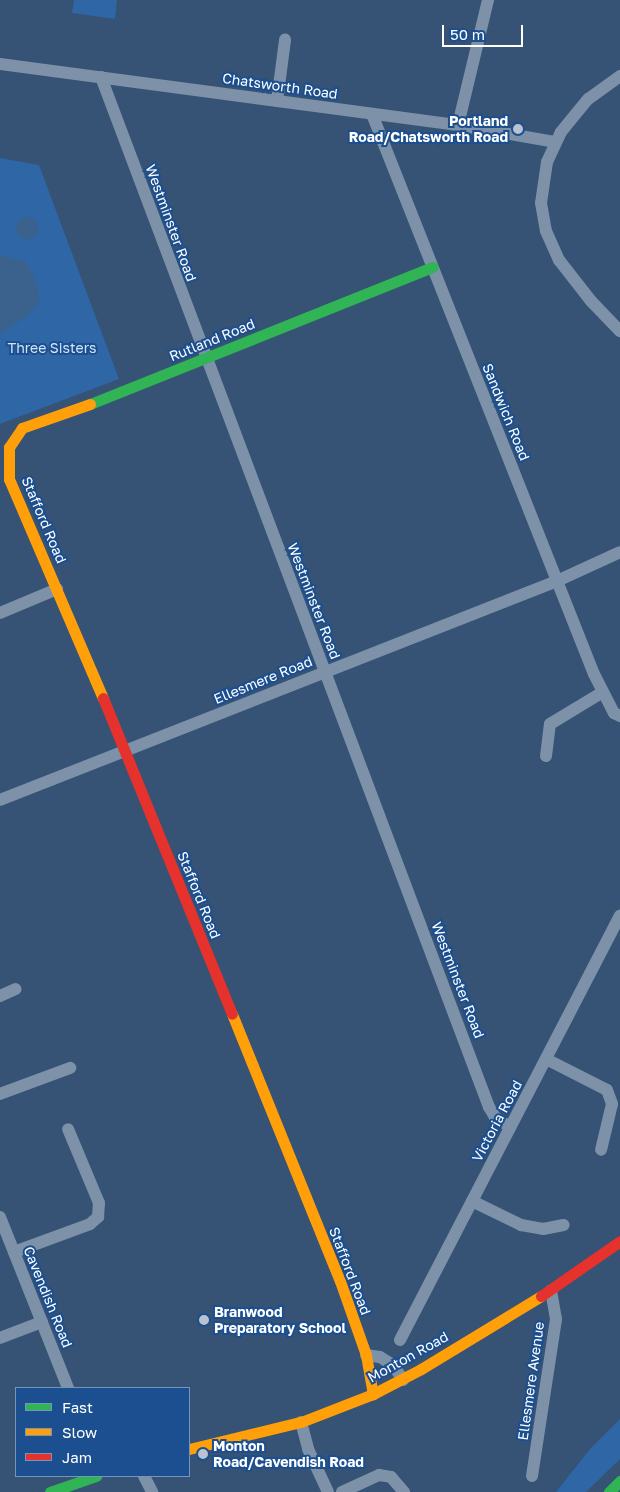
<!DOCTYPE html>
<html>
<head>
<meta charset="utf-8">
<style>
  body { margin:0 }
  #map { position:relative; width:620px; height:1492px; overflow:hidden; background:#365274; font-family:"Golos Text",sans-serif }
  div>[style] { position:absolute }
  .green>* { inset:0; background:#2f66a5 }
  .water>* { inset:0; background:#3b618d }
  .round { border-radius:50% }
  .street>* { height:12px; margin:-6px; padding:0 6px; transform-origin:6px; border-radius:6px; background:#7d92a8 }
  .fast>* { height:11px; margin:-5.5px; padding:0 5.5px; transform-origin:5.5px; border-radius:5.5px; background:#30b455 }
  .slow>* { height:11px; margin:-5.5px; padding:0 5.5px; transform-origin:5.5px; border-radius:5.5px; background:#ff9f0a }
  .jam>* { height:11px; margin:-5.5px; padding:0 5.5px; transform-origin:5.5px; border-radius:5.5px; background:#e5322d }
  .dots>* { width:14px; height:14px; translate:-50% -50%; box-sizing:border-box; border:2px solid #1b4f8f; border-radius:50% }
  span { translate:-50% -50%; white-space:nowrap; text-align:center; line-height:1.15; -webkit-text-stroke:4px #1b4f8f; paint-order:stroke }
  .street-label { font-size:14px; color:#fff }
  .poi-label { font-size:14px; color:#fff; font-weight:700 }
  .right { translate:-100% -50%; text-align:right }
  .left { translate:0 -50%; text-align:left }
  .park-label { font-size:14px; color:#cfe3fa }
  .legend { position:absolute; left:15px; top:1387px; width:175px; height:90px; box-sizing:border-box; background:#1b4f8f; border:1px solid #7695bc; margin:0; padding:6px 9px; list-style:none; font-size:15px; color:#fff }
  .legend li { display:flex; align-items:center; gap:10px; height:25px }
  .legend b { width:25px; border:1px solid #7695bc }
  .scale { position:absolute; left:442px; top:25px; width:81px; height:22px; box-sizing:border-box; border:2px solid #fff; border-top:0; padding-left:6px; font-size:15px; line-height:18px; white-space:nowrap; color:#fff; -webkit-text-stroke:4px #1b4f8f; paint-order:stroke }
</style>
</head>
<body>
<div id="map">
  <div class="green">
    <i style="clip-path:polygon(74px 0,117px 0,115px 19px,72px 13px)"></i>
    <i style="clip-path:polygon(0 158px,39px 165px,119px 379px,0 424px)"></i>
    <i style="clip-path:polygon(620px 1419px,620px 1459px,586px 1492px,556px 1492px,590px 1449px)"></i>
  </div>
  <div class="water">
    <i class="round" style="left:16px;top:217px;width:22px;height:22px"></i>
    <i style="clip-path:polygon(0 255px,25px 261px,35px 278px,40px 300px,26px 317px,0 333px)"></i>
  </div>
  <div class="street">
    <i style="left:0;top:64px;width:462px;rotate:7.6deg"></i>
    <i style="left:458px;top:125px;width:98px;rotate:9.9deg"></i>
    <i style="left:620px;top:76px;width:39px;rotate:144deg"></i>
    <i style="left:588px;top:99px;width:43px;rotate:129.3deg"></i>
    <i style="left:561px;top:132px;width:33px;rotate:115deg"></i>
    <i style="left:547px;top:162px;width:41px;rotate:98.3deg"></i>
    <i style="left:541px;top:203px;width:28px;rotate:80deg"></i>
    <i style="left:546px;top:231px;width:32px;rotate:66deg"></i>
    <i style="left:559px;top:260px;width:52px;rotate:52deg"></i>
    <i style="left:591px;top:301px;width:42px;rotate:46deg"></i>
    <i style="left:101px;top:77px;width:1101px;rotate:69.36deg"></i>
    <i style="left:489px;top:1107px;width:12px;rotate:59deg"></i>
    <i style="left:495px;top:1117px;width:18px;rotate:34deg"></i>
    <i style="left:277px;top:101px;width:62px;rotate:-82.5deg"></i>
    <i style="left:372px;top:114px;width:602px;rotate:68.38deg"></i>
    <i style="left:594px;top:674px;width:44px;rotate:62.9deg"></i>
    <i style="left:614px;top:713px;width:7px;rotate:27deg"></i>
    <i style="left:458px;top:125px;width:129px;rotate:-76.5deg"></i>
    <i style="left:0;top:613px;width:62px;rotate:-22.8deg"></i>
    <i style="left:546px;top:756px;width:32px;rotate:-83deg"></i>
    <i style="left:550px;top:724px;width:62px;rotate:-31.1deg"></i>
    <i style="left:0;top:800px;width:599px;rotate:-21.46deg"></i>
    <i style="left:557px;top:581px;width:69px;rotate:-24.7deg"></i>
    <i style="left:0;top:996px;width:17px;rotate:-24deg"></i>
    <i style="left:548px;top:1060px;width:66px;rotate:27deg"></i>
    <i style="left:607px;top:1090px;width:15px;rotate:70deg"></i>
    <i style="left:612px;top:1104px;width:47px;rotate:103.4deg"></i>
    <i style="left:0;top:1094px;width:75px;rotate:-20.4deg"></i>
    <i style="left:472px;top:1201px;width:55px;rotate:26.1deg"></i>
    <i style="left:521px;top:1225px;width:22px;rotate:10deg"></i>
    <i style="left:543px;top:1229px;width:21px;rotate:-11deg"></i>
    <i style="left:0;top:1217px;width:184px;rotate:68.3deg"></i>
    <i style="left:14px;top:1252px;width:81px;rotate:-20.2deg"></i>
    <i style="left:90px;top:1224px;width:11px;rotate:-41deg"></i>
    <i style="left:98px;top:1217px;width:14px;rotate:-86deg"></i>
    <i style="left:99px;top:1203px;width:80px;rotate:-112.7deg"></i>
    <i style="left:0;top:1338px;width:45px;rotate:-20.9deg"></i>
    <i style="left:400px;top:1340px;width:478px;rotate:-62.6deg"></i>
    <i style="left:366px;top:1355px;width:14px;rotate:8deg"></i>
    <i style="left:380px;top:1357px;width:15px;rotate:32deg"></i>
    <i style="left:393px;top:1365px;width:18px;rotate:56deg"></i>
    <i style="left:301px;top:1422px;width:28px;rotate:75deg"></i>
    <i style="left:308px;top:1449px;width:47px;rotate:65.1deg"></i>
    <i style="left:144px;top:1476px;width:18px;rotate:63deg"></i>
    <i style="left:532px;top:1476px;width:159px;rotate:-81.3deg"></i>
    <i style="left:556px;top:1319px;width:29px;rotate:-100deg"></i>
    <i style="left:342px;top:1492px;width:41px;rotate:-24.7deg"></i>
    <i style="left:379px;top:1475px;width:12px;rotate:9deg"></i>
    <i style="left:391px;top:1477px;width:20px;rotate:49deg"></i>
  </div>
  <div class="fast">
    <i style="left:90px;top:404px;width:369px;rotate:-21.8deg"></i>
    <i style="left:50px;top:1492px;width:49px;rotate:-19.2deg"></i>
    <i style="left:609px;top:1492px;width:16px;rotate:-45deg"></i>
  </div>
  <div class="slow">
    <i style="left:90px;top:404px;width:72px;rotate:160.6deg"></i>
    <i style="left:22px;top:428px;width:23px;rotate:124deg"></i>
    <i style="left:9px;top:447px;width:32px;rotate:90deg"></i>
    <i style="left:9px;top:479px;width:238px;rotate:66.8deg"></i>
    <i style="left:232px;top:1014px;width:288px;rotate:68deg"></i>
    <i style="left:340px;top:1281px;width:78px;rotate:70.6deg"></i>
    <i style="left:366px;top:1355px;width:40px;rotate:80deg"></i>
    <i style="left:189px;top:1449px;width:115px;rotate:-13.6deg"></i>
    <i style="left:301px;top:1422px;width:77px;rotate:-21.3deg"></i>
    <i style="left:373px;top:1394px;width:54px;rotate:-27.5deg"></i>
    <i style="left:421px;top:1369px;width:140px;rotate:-31.3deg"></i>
  </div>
  <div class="jam">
    <i style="left:103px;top:698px;width:341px;rotate:67.8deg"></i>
    <i style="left:541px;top:1296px;width:96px;rotate:-34.8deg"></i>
  </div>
  <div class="dots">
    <i style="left:518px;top:129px;background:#b9c2ce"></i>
    <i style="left:204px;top:1320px;background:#b9c2ce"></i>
    <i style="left:203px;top:1454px;background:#b9c2ce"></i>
  </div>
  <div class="street-label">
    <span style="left:280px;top:86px;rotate:8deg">Chatsworth Road</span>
    <span style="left:171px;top:223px;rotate:70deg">Westminster Road</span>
    <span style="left:212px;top:340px;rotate:-22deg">Rutland Road</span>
    <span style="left:506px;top:412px;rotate:68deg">Sandwich Road</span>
    <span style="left:44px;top:520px;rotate:67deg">Stafford Road</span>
    <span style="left:314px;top:601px;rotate:69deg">Westminster Road</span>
    <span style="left:263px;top:680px;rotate:-22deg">Ellesmere Road</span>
    <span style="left:199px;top:895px;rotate:68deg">Stafford Road</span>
    <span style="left:458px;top:980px;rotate:69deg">Westminster Road</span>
    <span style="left:497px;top:1121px;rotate:-62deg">Victoria Road</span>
    <span style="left:350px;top:1271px;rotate:69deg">Stafford Road</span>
    <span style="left:48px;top:1297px;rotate:68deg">Cavendish Road</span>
    <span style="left:408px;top:1357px;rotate:-29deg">Monton Road</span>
    <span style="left:531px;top:1381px;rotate:-82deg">Ellesmere Avenue</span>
  </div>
  <div class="poi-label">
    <span class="right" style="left:508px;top:129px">Portland<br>Road/Chatsworth Road</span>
    <span class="left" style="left:214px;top:1320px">Branwood<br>Preparatory School</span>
    <span class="left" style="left:213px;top:1454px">Monton<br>Road/Cavendish Road</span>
  </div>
  <div class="park-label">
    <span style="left:52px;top:348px">Three Sisters</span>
  </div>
  <ul class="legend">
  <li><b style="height:6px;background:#30b455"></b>Fast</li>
  <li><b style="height:6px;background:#ff9f0a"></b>Slow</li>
  <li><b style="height:6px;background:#e5322d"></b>Jam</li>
  </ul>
  <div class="scale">50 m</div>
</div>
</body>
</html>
